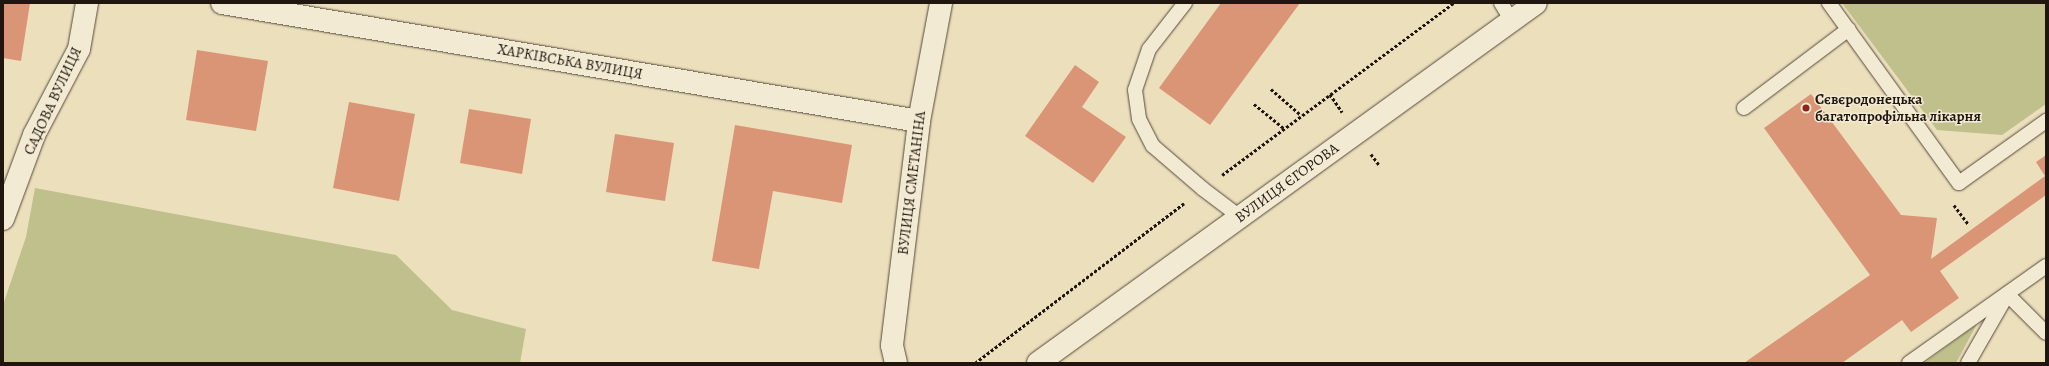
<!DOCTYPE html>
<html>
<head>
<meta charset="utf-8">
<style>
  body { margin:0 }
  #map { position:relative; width:2049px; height:366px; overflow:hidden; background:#ecdfbc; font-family:Alegreya,serif }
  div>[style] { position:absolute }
  .green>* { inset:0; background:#bfc08b }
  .building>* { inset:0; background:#da9576 }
  .path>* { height:2.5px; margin-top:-1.25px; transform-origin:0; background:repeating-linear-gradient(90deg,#21160f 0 3px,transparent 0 5px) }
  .roads { filter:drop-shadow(0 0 1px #54483a) drop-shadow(0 0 1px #54483a) }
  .lane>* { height:14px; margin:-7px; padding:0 7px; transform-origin:7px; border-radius:7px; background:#f3ead3 }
  .street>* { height:22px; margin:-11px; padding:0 11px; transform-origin:11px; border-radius:11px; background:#f3ead3 }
  .secondary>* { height:22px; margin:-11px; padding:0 11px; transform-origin:11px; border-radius:11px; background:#f3ead3 }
  .dots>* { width:11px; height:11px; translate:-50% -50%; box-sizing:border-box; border:2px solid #f3ead3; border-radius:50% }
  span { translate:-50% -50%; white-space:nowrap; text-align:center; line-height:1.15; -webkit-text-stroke:3px #f3ead3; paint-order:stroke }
  .street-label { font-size:15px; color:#21160f }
  .poi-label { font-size:15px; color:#21160f; font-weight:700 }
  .left { translate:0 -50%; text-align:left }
  .frame { position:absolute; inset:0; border:4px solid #21160f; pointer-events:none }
</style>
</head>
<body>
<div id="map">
  <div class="green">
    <i style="clip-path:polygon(1842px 3px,2046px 3px,2046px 104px,2002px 135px,1937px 130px)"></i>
    <i style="clip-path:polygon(35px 188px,396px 255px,452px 310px,526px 329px,520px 363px,3px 363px,3px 305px,26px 237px)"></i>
    <i style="clip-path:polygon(1977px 324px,1956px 363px,1924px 363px)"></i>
  </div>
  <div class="building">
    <i style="clip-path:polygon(3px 3px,30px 3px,21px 61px,3px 58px)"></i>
    <i style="clip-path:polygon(1221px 3px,1300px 3px,1210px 125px,1159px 88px)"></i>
    <i style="clip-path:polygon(197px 50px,268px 61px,256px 131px,186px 120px)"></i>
    <i style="clip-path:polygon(1075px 65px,1099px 82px,1082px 107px,1126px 137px,1093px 183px,1025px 136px)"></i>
    <i style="clip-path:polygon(1811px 94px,1901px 215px,1937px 218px,1931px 259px,2045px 176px,2036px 162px,2046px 155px,2046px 195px,1940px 271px,1959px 298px,1911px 332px,1902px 320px,1842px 363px,1744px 363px,1870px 275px,1764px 128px)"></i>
    <i style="clip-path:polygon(349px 102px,415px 114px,399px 201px,333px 188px)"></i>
    <i style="clip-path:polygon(469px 109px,531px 119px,522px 174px,460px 163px)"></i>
    <i style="clip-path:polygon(735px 125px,852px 145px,842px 203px,773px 191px,759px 269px,712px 261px)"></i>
    <i style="clip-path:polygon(615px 134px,674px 143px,665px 201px,606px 192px)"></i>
  </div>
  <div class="path">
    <i style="left:1271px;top:89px;width:40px;rotate:41deg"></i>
    <i style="left:1330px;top:94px;width:22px;rotate:56deg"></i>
    <i style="left:1254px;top:104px;width:38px;rotate:39deg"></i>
    <i style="left:1371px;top:154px;width:15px;rotate:53deg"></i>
    <i style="left:1222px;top:175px;width:289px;rotate:-36.6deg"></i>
    <i style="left:1954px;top:205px;width:25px;rotate:53deg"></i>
    <i style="left:975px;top:363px;width:263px;rotate:-37.4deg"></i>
  </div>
  <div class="roads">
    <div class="lane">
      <i style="left:1185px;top:3px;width:58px;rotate:128deg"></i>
      <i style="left:1149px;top:49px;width:43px;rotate:108.9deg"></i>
      <i style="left:1135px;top:90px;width:29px;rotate:82deg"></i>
      <i style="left:1139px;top:119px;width:30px;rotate:63deg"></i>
      <i style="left:1153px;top:146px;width:66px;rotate:40.7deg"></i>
      <i style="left:1203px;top:189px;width:46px;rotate:37.1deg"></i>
      <i style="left:1501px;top:3px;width:21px;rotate:59deg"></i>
      <i style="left:1829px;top:3px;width:222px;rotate:54.2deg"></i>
      <i style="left:1959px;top:183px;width:107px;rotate:-35.5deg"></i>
      <i style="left:1744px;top:108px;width:131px;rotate:-37deg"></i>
      <i style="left:2007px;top:294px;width:55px;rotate:45deg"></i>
      <i style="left:1909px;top:363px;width:168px;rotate:-35.3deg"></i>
      <i style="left:1968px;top:363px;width:76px;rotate:-60.1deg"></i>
    </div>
    <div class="street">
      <i style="left:222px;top:3px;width:707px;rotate:9.61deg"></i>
      <i style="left:3px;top:219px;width:90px;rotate:-69.7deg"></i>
      <i style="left:34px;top:135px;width:97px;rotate:-62.4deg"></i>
      <i style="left:79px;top:49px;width:47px;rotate:-80.1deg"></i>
      <i style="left:896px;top:363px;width:18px;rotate:-103deg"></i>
      <i style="left:892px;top:345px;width:226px;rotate:-83.1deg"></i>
      <i style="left:919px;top:121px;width:120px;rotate:-79.4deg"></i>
    </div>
    <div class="secondary">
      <i style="left:1038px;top:363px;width:614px;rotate:-35.86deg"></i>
    </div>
  </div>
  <div class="dots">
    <i style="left:1806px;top:108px;background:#8f2418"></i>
  </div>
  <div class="street-label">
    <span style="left:570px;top:62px;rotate:10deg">ХАРКІВСЬКА ВУЛИЦЯ</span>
    <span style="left:53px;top:101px;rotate:-65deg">САДОВА ВУЛИЦЯ</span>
    <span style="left:912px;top:183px;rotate:-83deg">ВУЛИЦЯ СМЕТАНІНА</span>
    <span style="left:1287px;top:183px;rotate:-36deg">ВУЛИЦЯ ЄГОРОВА</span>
  </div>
  <div class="poi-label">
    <span class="left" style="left:1815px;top:108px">Сєвєродонецька<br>багатопрофiльна лiкарня</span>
  </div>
  <div class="frame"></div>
</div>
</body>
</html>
